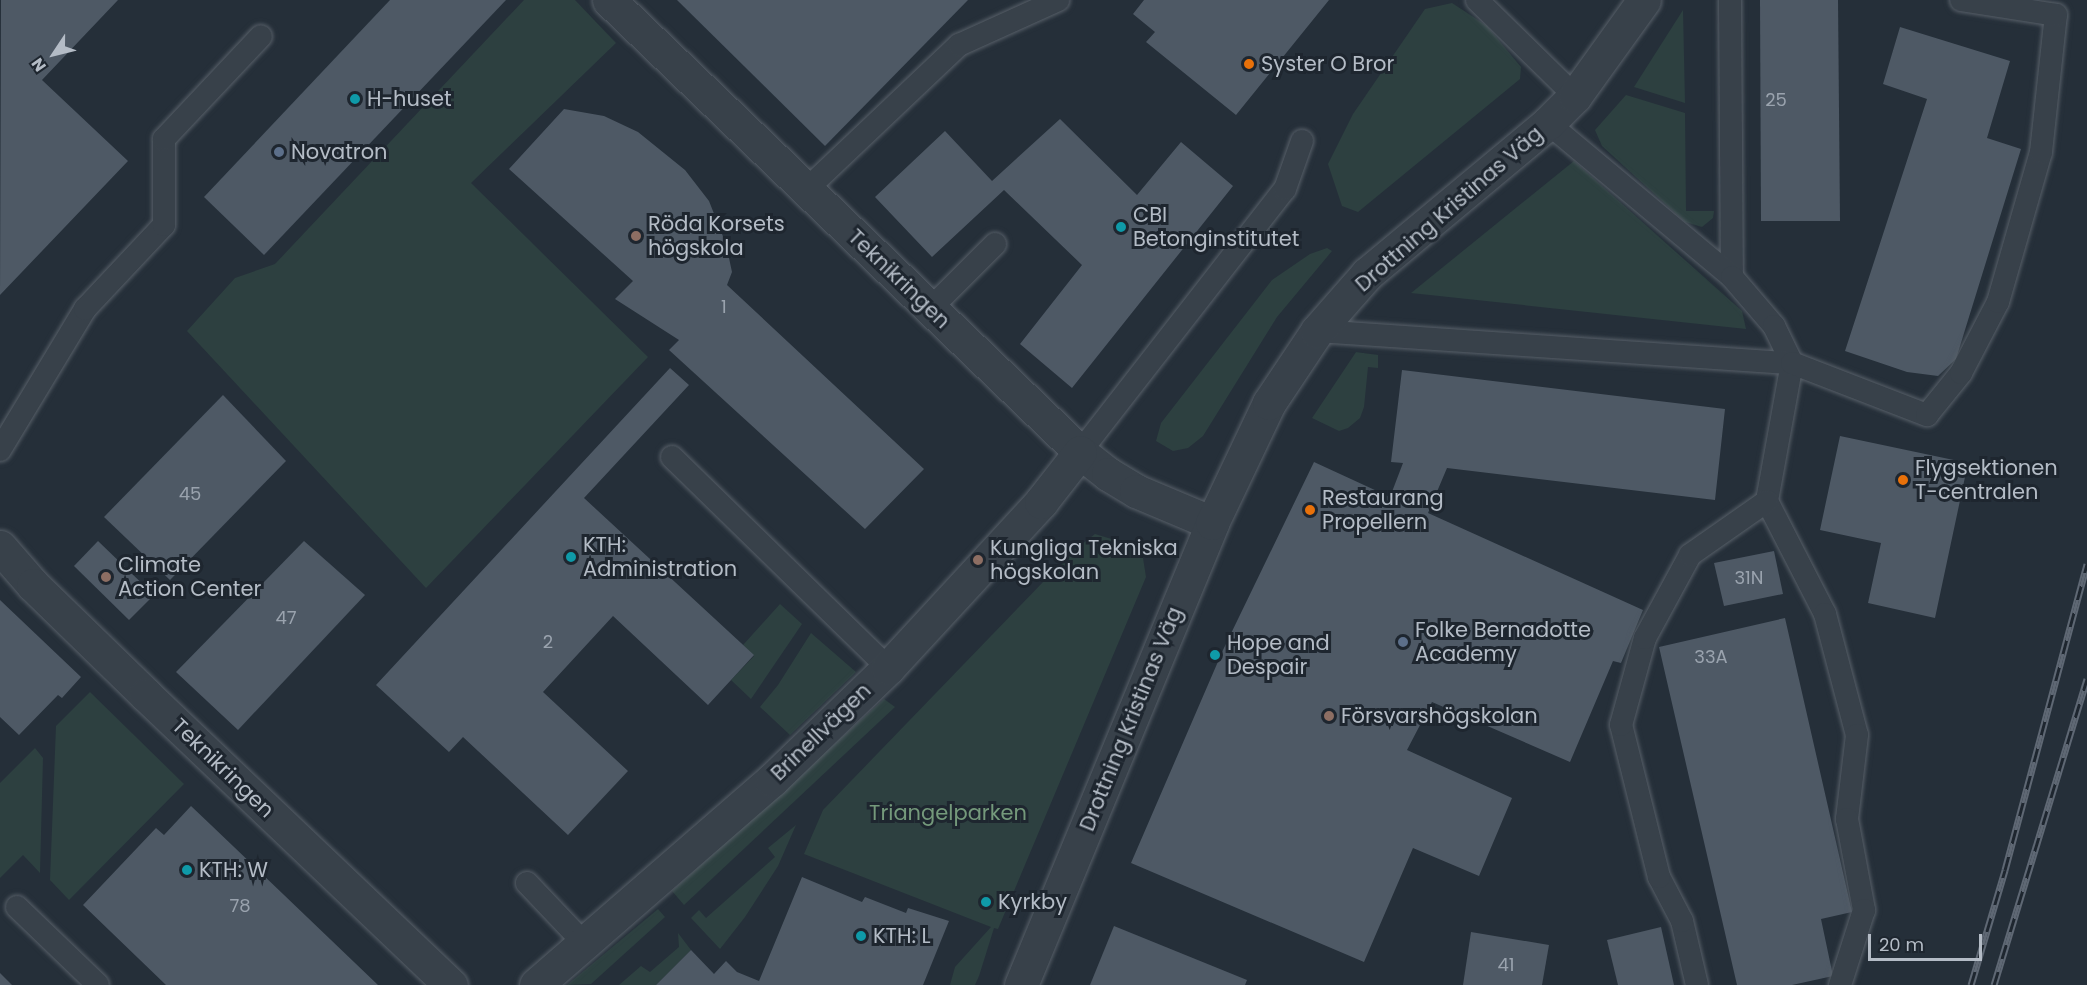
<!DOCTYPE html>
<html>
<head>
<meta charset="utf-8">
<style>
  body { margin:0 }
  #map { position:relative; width:2087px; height:985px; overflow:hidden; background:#252f39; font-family:Poppins,sans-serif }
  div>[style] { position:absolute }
  .green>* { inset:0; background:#2d4040 }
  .building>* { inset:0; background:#4e5965 }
  .roads { filter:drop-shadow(0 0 2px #575f68) drop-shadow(0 0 2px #575f68) }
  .service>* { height:22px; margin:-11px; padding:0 11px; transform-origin:11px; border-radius:11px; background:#38414a }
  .minor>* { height:33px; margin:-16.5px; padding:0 16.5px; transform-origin:16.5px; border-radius:16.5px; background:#38414a }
  .rail>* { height:7px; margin-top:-3.5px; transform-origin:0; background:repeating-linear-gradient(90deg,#1e262f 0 14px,#5f6874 0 28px); box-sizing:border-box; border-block:2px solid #5f6874 }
  .dots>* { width:16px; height:16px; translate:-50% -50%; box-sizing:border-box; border:3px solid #1e262f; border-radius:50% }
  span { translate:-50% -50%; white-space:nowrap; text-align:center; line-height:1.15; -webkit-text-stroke:6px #1e262f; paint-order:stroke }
  .number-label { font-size:18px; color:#9aa3ae }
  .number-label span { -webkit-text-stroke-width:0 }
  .poi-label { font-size:21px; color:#b4bcc6 }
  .left { translate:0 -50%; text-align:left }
  .street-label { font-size:21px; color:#b4bcc6 }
  .park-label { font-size:21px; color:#74997b }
  .north { position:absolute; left:24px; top:24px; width:60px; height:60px; -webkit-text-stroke:4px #1e262f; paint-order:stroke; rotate:235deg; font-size:16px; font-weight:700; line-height:24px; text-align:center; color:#b4bcc6 }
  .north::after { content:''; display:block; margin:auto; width:21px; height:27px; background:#b4bcc6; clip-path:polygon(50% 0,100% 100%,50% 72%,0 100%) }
  .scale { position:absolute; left:1868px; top:934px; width:114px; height:27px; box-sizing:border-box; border:3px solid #b4bcc6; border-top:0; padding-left:8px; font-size:18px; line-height:21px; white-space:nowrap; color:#b4bcc6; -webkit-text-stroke:4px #1e262f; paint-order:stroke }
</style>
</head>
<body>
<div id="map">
  <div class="green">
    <i style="clip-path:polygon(524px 0,575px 0,616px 43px,471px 183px,648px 357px,426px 588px,187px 331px,235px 278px,275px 264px)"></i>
    <i style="clip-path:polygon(1452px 3px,1487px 26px,1521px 67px,1520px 79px,1358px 212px,1342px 206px,1328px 164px,1353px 114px,1425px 9px)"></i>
    <i style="clip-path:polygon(1683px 10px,1685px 103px,1634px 87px)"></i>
    <i style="clip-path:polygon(1626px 95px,1685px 113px,1686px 211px,1714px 211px,1713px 218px,1702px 227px,1685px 222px,1602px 146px,1595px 130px)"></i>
    <i style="clip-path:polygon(1574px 161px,1742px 311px,1746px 329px,1411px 293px)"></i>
    <i style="clip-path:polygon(1327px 248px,1332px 251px,1277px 317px,1203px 436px,1188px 448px,1173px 451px,1156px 441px,1161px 423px,1272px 280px,1310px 254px)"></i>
    <i style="clip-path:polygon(1356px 352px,1378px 355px,1378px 368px,1368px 367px,1364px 407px,1360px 418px,1348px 428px,1339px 431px,1312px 418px)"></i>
    <i style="clip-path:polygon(1095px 534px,1128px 544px,1143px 558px,1146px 577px,998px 929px,994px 928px,979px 976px,975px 985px,950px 985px,955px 967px,991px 927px,804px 854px,823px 810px,1073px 551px)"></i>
    <i style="clip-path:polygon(780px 604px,802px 624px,751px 699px,731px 680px,754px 656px,743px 645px)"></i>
    <i style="clip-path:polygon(811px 633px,856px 672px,790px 735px,760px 707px,778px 685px)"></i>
    <i style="clip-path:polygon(90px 692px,184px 784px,69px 900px,50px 880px,56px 726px)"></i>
    <i style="clip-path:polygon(884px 699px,895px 707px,684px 905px,672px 891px)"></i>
    <i style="clip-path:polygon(35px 748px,43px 758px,40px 873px,23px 855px,0 878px,0 783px)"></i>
    <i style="clip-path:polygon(796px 825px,778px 866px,745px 917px,720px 949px,691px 918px,699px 910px,706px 918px,775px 857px,768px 848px)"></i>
    <i style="clip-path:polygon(658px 909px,665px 917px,591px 984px,567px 985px)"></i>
    <i style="clip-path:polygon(678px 933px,691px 950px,656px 985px,619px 985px,641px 966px,650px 972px,679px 947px)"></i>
  </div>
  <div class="building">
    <i style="clip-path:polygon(1px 0,118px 0,42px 80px,128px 161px,0 295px)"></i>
    <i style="clip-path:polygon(390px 0,506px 0,264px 255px,204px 197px)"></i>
    <i style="clip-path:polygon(677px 0,968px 0,825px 146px)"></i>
    <i style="clip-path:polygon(1144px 0,1329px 0,1236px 115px,1146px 42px,1155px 32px,1133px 14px)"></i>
    <i style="clip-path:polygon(1760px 0,1838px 0,1840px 221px,1761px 221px)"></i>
    <i style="clip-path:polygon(1900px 27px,2010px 61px,1987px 138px,2021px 149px,1956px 359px,1938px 376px,1907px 372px,1845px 351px,1927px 99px,1883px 84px)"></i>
    <i style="clip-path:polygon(564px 109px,604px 116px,638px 132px,685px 170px,709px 201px,726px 244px,732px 272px,727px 285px,924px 469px,865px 529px,669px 350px,679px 340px,615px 299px,633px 281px,509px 169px)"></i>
    <i style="clip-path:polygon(1060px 119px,1137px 195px,1181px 142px,1233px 186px,1072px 388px,1020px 344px,1082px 265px,1004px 190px,932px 257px,875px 197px,945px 131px,992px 181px)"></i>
    <i style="clip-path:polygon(670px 368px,689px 385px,584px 498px,754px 655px,708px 705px,613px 616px,543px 692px,628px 771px,568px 835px,463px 737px,449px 752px,376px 685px)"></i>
    <i style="clip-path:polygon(1402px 370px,1725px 409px,1715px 500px,1447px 468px,1428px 513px,1643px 610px,1621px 663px,1613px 661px,1570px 762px,1432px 702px,1407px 750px,1512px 798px,1479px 876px,1413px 848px,1364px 962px,1131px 863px,1223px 650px,1314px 462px,1390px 497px,1403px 463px,1391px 462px)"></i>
    <i style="clip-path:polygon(223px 395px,286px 461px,170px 580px,104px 517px)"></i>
    <i style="clip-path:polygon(1840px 436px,1968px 463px,1935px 618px,1868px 603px,1881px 543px,1820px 530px)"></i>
    <i style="clip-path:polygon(98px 541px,154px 595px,129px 620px,74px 566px)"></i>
    <i style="clip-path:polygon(304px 541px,365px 595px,238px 730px,176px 672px)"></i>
    <i style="clip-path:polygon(1774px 551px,1783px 594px,1724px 606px,1714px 563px)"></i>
    <i style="clip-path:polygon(0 600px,81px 677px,62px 698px,58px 695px,19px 735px,0 717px)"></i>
    <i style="clip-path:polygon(1785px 618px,1852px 912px,1821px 919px,1833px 976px,1792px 985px,1737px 985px,1659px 647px)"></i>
    <i style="clip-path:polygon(191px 806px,211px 825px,378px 985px,166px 985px,83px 905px,156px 828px,164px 835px)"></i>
    <i style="clip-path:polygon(802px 877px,862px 902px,865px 897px,906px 913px,908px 908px,949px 921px,923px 985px,656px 985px,691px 950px,714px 974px,726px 961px,737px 972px,759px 981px)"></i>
    <i style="clip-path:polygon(1114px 926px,1247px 980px,1245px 985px,1090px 985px)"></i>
    <i style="clip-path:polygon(1661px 927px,1674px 985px,1618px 985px,1607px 940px)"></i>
    <i style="clip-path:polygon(1471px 932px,1549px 945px,1542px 985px,1463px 985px)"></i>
    <i style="clip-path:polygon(0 973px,12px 985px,0 985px)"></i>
  </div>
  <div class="roads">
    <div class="service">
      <i style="left:1477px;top:0;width:137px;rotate:44.4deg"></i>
      <i style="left:1730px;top:0;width:277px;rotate:89.6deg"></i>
      <i style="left:1548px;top:123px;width:240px;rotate:39.9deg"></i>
      <i style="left:1732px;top:277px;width:65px;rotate:49.4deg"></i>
      <i style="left:1774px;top:326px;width:41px;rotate:64.1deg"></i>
      <i style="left:1792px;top:363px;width:140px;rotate:100.3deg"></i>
      <i style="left:1767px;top:501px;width:127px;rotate:62.8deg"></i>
      <i style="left:1825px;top:614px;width:125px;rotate:75.2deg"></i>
      <i style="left:1857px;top:735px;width:85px;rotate:96.8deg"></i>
      <i style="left:1847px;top:819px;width:93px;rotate:79.4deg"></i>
      <i style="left:1864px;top:910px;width:79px;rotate:107.7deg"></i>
      <i style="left:806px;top:190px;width:211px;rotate:-43.5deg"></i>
      <i style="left:959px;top:45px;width:109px;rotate:-24.4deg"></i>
      <i style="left:930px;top:309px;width:92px;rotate:-45deg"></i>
      <i style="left:1317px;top:331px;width:476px;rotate:3.9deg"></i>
      <i style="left:1792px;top:363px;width:145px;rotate:21.1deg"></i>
      <i style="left:1927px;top:415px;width:54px;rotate:-51deg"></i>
      <i style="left:1961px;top:373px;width:80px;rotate:-62.5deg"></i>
      <i style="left:1998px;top:302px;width:156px;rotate:-74deg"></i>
      <i style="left:2041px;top:152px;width:138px;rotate:-83.8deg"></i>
      <i style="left:2056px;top:15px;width:96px;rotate:-171deg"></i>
      <i style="left:0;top:450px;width:165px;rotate:-58.9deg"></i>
      <i style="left:85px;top:309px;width:115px;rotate:-46.8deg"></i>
      <i style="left:164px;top:225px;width:86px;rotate:-90deg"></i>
      <i style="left:164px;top:139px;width:141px;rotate:-46.7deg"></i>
      <i style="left:1080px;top:452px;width:333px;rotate:-52.1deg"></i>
      <i style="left:1285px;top:189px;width:51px;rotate:-70.5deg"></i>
      <i style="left:672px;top:457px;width:302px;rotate:44.3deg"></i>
      <i style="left:527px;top:883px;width:83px;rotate:46.5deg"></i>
      <i style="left:17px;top:907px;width:112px;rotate:43.9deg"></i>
      <i style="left:1697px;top:985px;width:66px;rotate:-103.2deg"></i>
      <i style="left:1682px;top:921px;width:50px;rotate:-117.6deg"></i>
      <i style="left:1659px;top:877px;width:157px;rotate:-104deg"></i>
      <i style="left:1621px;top:725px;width:90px;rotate:-74.6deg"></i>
      <i style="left:1645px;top:638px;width:94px;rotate:-61.5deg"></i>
      <i style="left:1690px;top:555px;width:94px;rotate:-35deg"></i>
    </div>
    <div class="minor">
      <i style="left:609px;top:0;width:653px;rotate:43.82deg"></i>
      <i style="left:1080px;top:452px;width:36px;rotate:38deg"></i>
      <i style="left:1108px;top:474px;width:33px;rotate:31deg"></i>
      <i style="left:1136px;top:491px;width:82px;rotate:22.8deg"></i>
      <i style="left:0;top:547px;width:50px;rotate:49deg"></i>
      <i style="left:33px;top:585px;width:158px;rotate:44.2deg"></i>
      <i style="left:146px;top:695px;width:421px;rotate:43.6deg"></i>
      <i style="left:536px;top:985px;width:313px;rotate:-41deg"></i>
      <i style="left:772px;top:780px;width:161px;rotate:-44deg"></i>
      <i style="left:888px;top:668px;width:226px;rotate:-47.3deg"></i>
      <i style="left:1041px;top:502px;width:63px;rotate:-52deg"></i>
      <i style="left:1021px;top:985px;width:500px;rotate:-67.5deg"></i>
      <i style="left:1212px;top:523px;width:133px;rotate:-64.6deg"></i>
      <i style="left:1269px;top:403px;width:87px;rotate:-56.3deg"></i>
      <i style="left:1317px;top:331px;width:76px;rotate:-48.7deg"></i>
      <i style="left:1367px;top:274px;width:236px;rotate:-39.8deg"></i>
      <i style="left:1548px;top:123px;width:38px;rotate:-45deg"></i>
      <i style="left:1575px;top:96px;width:118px;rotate:-54.3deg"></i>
    </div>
  </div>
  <div class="rail">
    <i style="left:1971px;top:985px;width:120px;rotate:-73.5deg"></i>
    <i style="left:2005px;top:870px;width:317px;rotate:-75deg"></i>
    <i style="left:1994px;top:985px;width:320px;rotate:-73.1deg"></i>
  </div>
  <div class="dots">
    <i style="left:1249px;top:64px;background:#e8710a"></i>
    <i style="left:355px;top:99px;background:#0f9aa8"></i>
    <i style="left:279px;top:152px;background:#5c6f8a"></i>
    <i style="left:1121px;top:227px;background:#0f9aa8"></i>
    <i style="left:636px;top:236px;background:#8d6e63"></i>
    <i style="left:1903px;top:480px;background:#e8710a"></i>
    <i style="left:1310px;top:510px;background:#e8710a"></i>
    <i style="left:571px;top:557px;background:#0f9aa8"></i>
    <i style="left:978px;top:560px;background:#8d6e63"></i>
    <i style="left:106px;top:577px;background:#8d6e63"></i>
    <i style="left:1403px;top:642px;background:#5c6f8a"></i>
    <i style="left:1215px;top:655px;background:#0f9aa8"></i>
    <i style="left:1329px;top:716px;background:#8d6e63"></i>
    <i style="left:187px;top:870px;background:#0f9aa8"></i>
    <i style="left:986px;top:902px;background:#0f9aa8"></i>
    <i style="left:861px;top:936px;background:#0f9aa8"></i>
  </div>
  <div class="number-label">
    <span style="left:1776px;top:100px">25</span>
    <span style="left:724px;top:307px">1</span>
    <span style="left:190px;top:494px">45</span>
    <span style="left:1749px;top:578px">31N</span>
    <span style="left:286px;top:618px">47</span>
    <span style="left:548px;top:642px">2</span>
    <span style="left:1711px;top:657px">33A</span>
    <span style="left:240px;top:906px">78</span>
    <span style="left:1506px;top:965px">41</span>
  </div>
  <div class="poi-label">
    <span class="left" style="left:1261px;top:64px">Syster O Bror</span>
    <span class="left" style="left:367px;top:99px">H-huset</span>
    <span class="left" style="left:291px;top:152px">Novatron</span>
    <span class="left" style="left:1133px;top:227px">CBI<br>Betonginstitutet</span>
    <span class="left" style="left:648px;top:236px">Röda Korsets<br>högskola</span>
    <span class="left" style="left:1915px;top:480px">Flygsektionen<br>T-centralen</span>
    <span class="left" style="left:1322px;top:510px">Restaurang<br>Propellern</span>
    <span class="left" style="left:583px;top:557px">KTH:<br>Administration</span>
    <span class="left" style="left:990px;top:560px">Kungliga Tekniska<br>högskolan</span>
    <span class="left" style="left:118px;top:577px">Climate<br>Action Center</span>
    <span class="left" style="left:1415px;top:642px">Folke Bernadotte<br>Academy</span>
    <span class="left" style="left:1227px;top:655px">Hope and<br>Despair</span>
    <span class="left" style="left:1341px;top:716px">Försvarshögskolan</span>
    <span class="left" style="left:199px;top:870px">KTH: W</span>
    <span class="left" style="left:998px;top:902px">Kyrkby</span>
    <span class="left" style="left:873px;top:936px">KTH: L</span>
  </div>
  <div class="street-label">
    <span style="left:1449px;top:209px;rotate:-41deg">Drottning Kristinas Väg</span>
    <span style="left:899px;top:279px;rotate:44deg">Teknikringen</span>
    <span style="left:1131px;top:719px;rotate:-68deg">Drottning Kristinas Väg</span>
    <span style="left:821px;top:732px;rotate:-44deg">Brinellvägen</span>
    <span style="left:223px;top:768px;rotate:44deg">Teknikringen</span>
  </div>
  <div class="park-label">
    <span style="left:948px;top:813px">Triangelparken</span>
  </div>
  <div class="north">N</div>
  <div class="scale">20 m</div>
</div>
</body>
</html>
